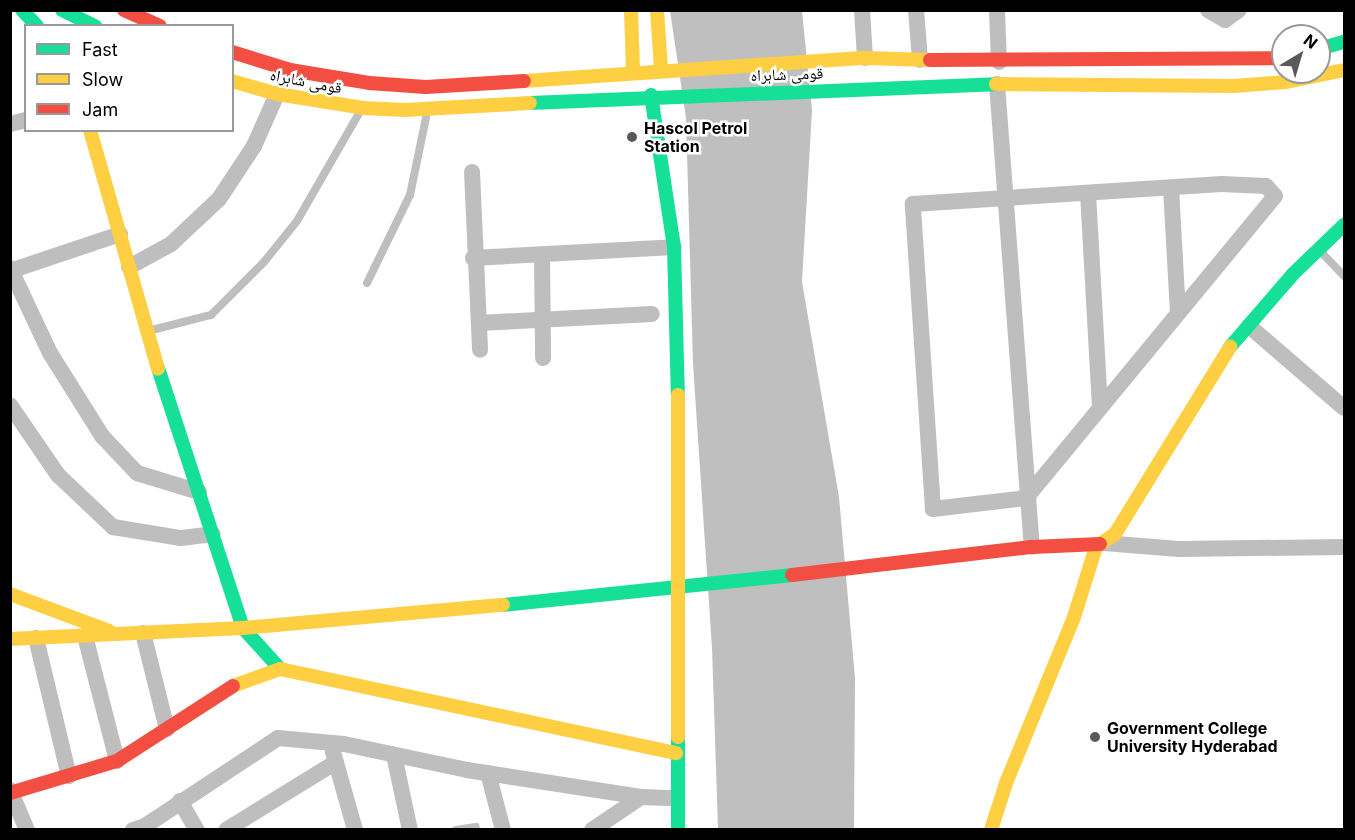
<!DOCTYPE html>
<html>
<head>
<meta charset="utf-8">
<style>
  body { margin:0 }
  #map { position:relative; width:1355px; height:840px; overflow:hidden; background:#fff; font-family:Inter,"Noto Naskh Arabic",sans-serif }
  div>[style] { position:absolute }
  .water>* { inset:0; background:#bfbfbf }
  .lane>* { height:8px; margin:-4px; padding:0 4px; transform-origin:4px; border-radius:4px; background:#bebebe }
  .street>* { height:16px; margin:-8px; padding:0 8px; transform-origin:8px; border-radius:8px; background:#bebebe }
  .fast>* { height:14px; margin:-7px; padding:0 7px; transform-origin:7px; border-radius:7px; background:#16e098 }
  .slow>* { height:14px; margin:-7px; padding:0 7px; transform-origin:7px; border-radius:7px; background:#ffcf43 }
  .jam>* { height:14px; margin:-7px; padding:0 7px; transform-origin:7px; border-radius:7px; background:#f24e42 }
  .dots>* { width:16px; height:16px; translate:-50% -50%; box-sizing:border-box; border:3px solid #fff; border-radius:50% }
  span { translate:-50% -50%; white-space:nowrap; text-align:center; line-height:1.15; -webkit-text-stroke:5px #fff; paint-order:stroke }
  .street-label { font-size:16px; color:#000 }
  .poi-label { font-size:16px; color:#000; font-weight:700 }
  .left { translate:0 -50%; text-align:left }
  .frame { position:absolute; inset:0; border:12px solid #000; pointer-events:none }
  .legend { position:absolute; left:24px; top:24px; width:210px; height:108px; box-sizing:border-box; background:#fff; border:2px solid #999; margin:0; padding:8px 10px; list-style:none; font-size:18px; color:#000 }
  .legend li { display:flex; align-items:center; gap:12px; height:30px }
  .legend b { width:30px; border:2px solid #999 }
  .north { position:absolute; left:1271px; top:24px; width:60px; height:60px; box-sizing:border-box; background:#fff; border:2px solid #999; border-radius:50%; rotate:38deg; font-size:16px; font-weight:700; line-height:24px; text-align:center; color:#000 }
  .north::after { content:''; display:block; margin:auto; width:21px; height:27px; background:#595959; clip-path:polygon(50% 0,100% 100%,50% 72%,0 100%) }
</style>
</head>
<body>
<div id="map">
  <div class="water">
    <i style="clip-path:polygon(670px 11px,802px 11px,812px 110px,802px 282px,839px 497px,855px 678px,854px 829px,718px 829px,712px 648px,693px 364px,686px 118px)"></i>
  </div>
  <div class="lane">
    <i style="left:1320px;top:251px;width:35px;rotate:46deg"></i>
    <i style="left:367px;top:283px;width:98px;rotate:-64deg"></i>
    <i style="left:410px;top:195px;width:84px;rotate:-78.3deg"></i>
    <i style="left:148px;top:331px;width:65px;rotate:-14.3deg"></i>
    <i style="left:211px;top:315px;width:75px;rotate:-45deg"></i>
    <i style="left:264px;top:262px;width:53px;rotate:-51.2deg"></i>
    <i style="left:297px;top:221px;width:125px;rotate:-60.1deg"></i>
    <i style="left:456px;top:830px;width:20px;rotate:-9deg"></i>
  </div>
  <div class="street">
    <i style="left:862px;top:10px;width:48px;rotate:86.4deg"></i>
    <i style="left:916px;top:10px;width:50px;rotate:85.4deg"></i>
    <i style="left:997px;top:10px;width:52px;rotate:87.8deg"></i>
    <i style="left:1208px;top:10px;width:20px;rotate:30deg"></i>
    <i style="left:1225px;top:20px;width:17px;rotate:-36deg"></i>
    <i style="left:997px;top:84px;width:464px;rotate:85.7deg"></i>
    <i style="left:10px;top:124px;width:16px;rotate:-14deg"></i>
    <i style="left:472px;top:172px;width:178px;rotate:87.4deg"></i>
    <i style="left:1221px;top:184px;width:45px;rotate:2.5deg"></i>
    <i style="left:1266px;top:186px;width:13px;rotate:48deg"></i>
    <i style="left:1275px;top:196px;width:391px;rotate:129.5deg"></i>
    <i style="left:1026px;top:498px;width:94px;rotate:173.3deg"></i>
    <i style="left:933px;top:509px;width:306px;rotate:-93.8deg"></i>
    <i style="left:913px;top:204px;width:309px;rotate:-3.7deg"></i>
    <i style="left:1171px;top:188px;width:125px;rotate:86.8deg"></i>
    <i style="left:1088px;top:193px;width:215px;rotate:86.8deg"></i>
    <i style="left:542px;top:255px;width:103px;rotate:89.4deg"></i>
    <i style="left:473px;top:258px;width:201px;rotate:-3.1deg"></i>
    <i style="left:129px;top:267px;width:48px;rotate:-28.7deg"></i>
    <i style="left:171px;top:244px;width:66px;rotate:-43.2deg"></i>
    <i style="left:219px;top:199px;width:64px;rotate:-56.6deg"></i>
    <i style="left:254px;top:146px;width:57px;rotate:-66.1deg"></i>
    <i style="left:10px;top:268px;width:94px;rotate:64.8deg"></i>
    <i style="left:50px;top:353px;width:98px;rotate:57.9deg"></i>
    <i style="left:102px;top:436px;width:51px;rotate:46.6deg"></i>
    <i style="left:137px;top:473px;width:65px;rotate:17deg"></i>
    <i style="left:13px;top:270px;width:113px;rotate:-18.6deg"></i>
    <i style="left:479px;top:323px;width:173px;rotate:-3deg"></i>
    <i style="left:1249px;top:326px;width:125px;rotate:40.8deg"></i>
    <i style="left:10px;top:405px;width:85px;rotate:55.6deg"></i>
    <i style="left:58px;top:475px;width:76px;rotate:43.4deg"></i>
    <i style="left:113px;top:527px;width:69px;rotate:9.2deg"></i>
    <i style="left:181px;top:538px;width:32px;rotate:-7deg"></i>
    <i style="left:1104px;top:543px;width:75px;rotate:4.6deg"></i>
    <i style="left:1179px;top:549px;width:165px;rotate:-0.7deg"></i>
    <i style="left:143px;top:633px;width:99px;rotate:76deg"></i>
    <i style="left:85px;top:636px;width:129px;rotate:75.6deg"></i>
    <i style="left:36px;top:638px;width:142px;rotate:76.6deg"></i>
    <i style="left:333px;top:752px;width:81px;rotate:74.2deg"></i>
    <i style="left:394px;top:755px;width:77px;rotate:78deg"></i>
    <i style="left:488px;top:773px;width:59px;rotate:75.3deg"></i>
    <i style="left:10px;top:790px;width:43px;rotate:67deg"></i>
    <i style="left:180px;top:801px;width:34px;rotate:60deg"></i>
    <i style="left:133px;top:830px;width:13px;rotate:-18deg"></i>
    <i style="left:145px;top:826px;width:159px;rotate:-33.5deg"></i>
    <i style="left:278px;top:738px;width:66px;rotate:5.2deg"></i>
    <i style="left:344px;top:744px;width:126px;rotate:11.9deg"></i>
    <i style="left:467px;top:770px;width:176px;rotate:8.8deg"></i>
    <i style="left:641px;top:797px;width:35px;rotate:2deg"></i>
    <i style="left:226px;top:830px;width:129px;rotate:-31.7deg"></i>
    <i style="left:592px;top:830px;width:59px;rotate:-34deg"></i>
  </div>
  <div class="fast">
    <i style="left:22px;top:10px;width:22px;rotate:47deg"></i>
    <i style="left:62px;top:10px;width:37px;rotate:26deg"></i>
    <i style="left:1319px;top:49px;width:26px;rotate:-16deg"></i>
    <i style="left:651px;top:95px;width:154px;rotate:81.4deg"></i>
    <i style="left:674px;top:247px;width:148px;rotate:88.5deg"></i>
    <i style="left:530px;top:103px;width:466px;rotate:-2.3deg"></i>
    <i style="left:1230px;top:347px;width:96px;rotate:-49.2deg"></i>
    <i style="left:1293px;top:274px;width:71px;rotate:-43.9deg"></i>
    <i style="left:158px;top:368px;width:274px;rotate:71.9deg"></i>
    <i style="left:243px;top:628px;width:55px;rotate:47.9deg"></i>
    <i style="left:503px;top:605px;width:291px;rotate:-5.9deg"></i>
    <i style="left:678px;top:737px;width:93px;rotate:90deg"></i>
  </div>
  <div class="slow">
    <i style="left:631px;top:10px;width:61px;rotate:88.1deg"></i>
    <i style="left:657px;top:10px;width:59px;rotate:86.1deg"></i>
    <i style="left:232px;top:81px;width:47px;rotate:16.1deg"></i>
    <i style="left:277px;top:94px;width:87px;rotate:9.2deg"></i>
    <i style="left:363px;top:108px;width:42px;rotate:2.7deg"></i>
    <i style="left:405px;top:110px;width:125px;rotate:-3.2deg"></i>
    <i style="left:524px;top:81px;width:342px;rotate:-3.9deg"></i>
    <i style="left:865px;top:58px;width:65px;rotate:1.8deg"></i>
    <i style="left:996px;top:84px;width:238px;rotate:0.5deg"></i>
    <i style="left:1234px;top:86px;width:52px;rotate:-4.4deg"></i>
    <i style="left:1286px;top:82px;width:59px;rotate:-11.7deg"></i>
    <i style="left:90px;top:130px;width:248px;rotate:74.1deg"></i>
    <i style="left:678px;top:395px;width:342px;rotate:90deg"></i>
    <i style="left:1100px;top:544px;width:18px;rotate:-34deg"></i>
    <i style="left:1115px;top:534px;width:220px;rotate:-58.4deg"></i>
    <i style="left:10px;top:594px;width:106px;rotate:20.5deg"></i>
    <i style="left:10px;top:639px;width:233px;rotate:-2.7deg"></i>
    <i style="left:243px;top:628px;width:261px;rotate:-5.1deg"></i>
    <i style="left:233px;top:686px;width:50px;rotate:-19.9deg"></i>
    <i style="left:280px;top:669px;width:405px;rotate:12deg"></i>
    <i style="left:991px;top:830px;width:49px;rotate:-72.3deg"></i>
    <i style="left:1006px;top:783px;width:179px;rotate:-67.7deg"></i>
    <i style="left:1074px;top:617px;width:73px;rotate:-72.6deg"></i>
  </div>
  <div class="jam">
    <i style="left:124px;top:10px;width:39px;rotate:24deg"></i>
    <i style="left:232px;top:52px;width:61px;rotate:17.2deg"></i>
    <i style="left:290px;top:70px;width:80px;rotate:9.3deg"></i>
    <i style="left:369px;top:83px;width:57px;rotate:4deg"></i>
    <i style="left:426px;top:87px;width:98px;rotate:-3.5deg"></i>
    <i style="left:930px;top:60px;width:353px;rotate:-0.3deg"></i>
    <i style="left:792px;top:575px;width:242px;rotate:-6.7deg"></i>
    <i style="left:1032px;top:547px;width:68px;rotate:-2.5deg"></i>
    <i style="left:10px;top:793px;width:112px;rotate:-16.7deg"></i>
    <i style="left:117px;top:761px;width:138px;rotate:-32.9deg"></i>
  </div>
  <div class="dots">
    <i style="left:632px;top:137px;background:#595959"></i>
    <i style="left:1095px;top:737px;background:#595959"></i>
  </div>
  <div class="street-label">
    <span style="left:787px;top:74px;rotate:-2deg">قومی شاہراہ</span>
    <span style="left:306px;top:81px;rotate:11deg">قومی شاہراہ</span>
  </div>
  <div class="poi-label">
    <span class="left" style="left:644px;top:137px">Hascol Petrol<br>Station</span>
    <span class="left" style="left:1107px;top:737px">Government College<br>University Hyderabad</span>
  </div>
  <div class="frame"></div>
  <ul class="legend">
  <li><b style="height:8px;background:#16e098"></b>Fast</li>
  <li><b style="height:8px;background:#ffcf43"></b>Slow</li>
  <li><b style="height:8px;background:#f24e42"></b>Jam</li>
  </ul>
  <div class="north">N</div>
</div>
</body>
</html>
